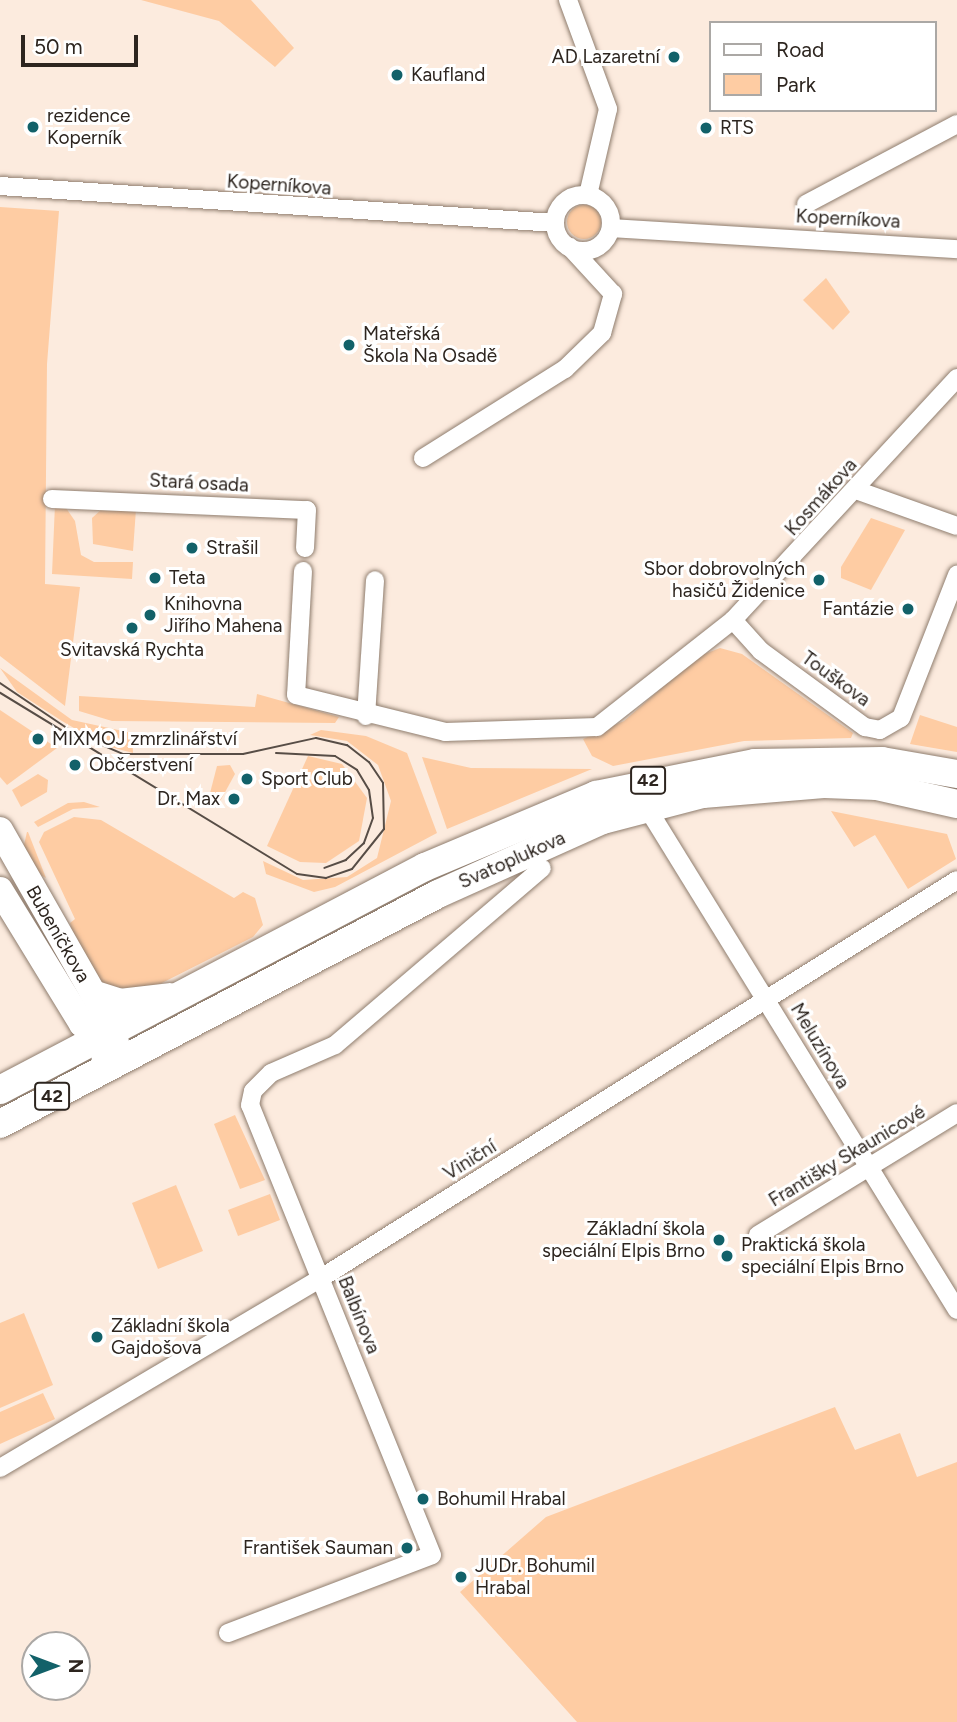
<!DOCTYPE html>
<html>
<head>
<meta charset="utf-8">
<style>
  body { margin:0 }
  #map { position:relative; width:957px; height:1722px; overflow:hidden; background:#fcebde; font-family:Figtree,sans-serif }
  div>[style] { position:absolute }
  .green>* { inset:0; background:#fecca3 }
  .round { border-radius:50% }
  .roads { filter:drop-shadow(0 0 2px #8f7d6e) drop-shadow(0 0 2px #8f7d6e) }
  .street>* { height:18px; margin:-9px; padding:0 9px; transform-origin:9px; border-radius:9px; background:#fff }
  .street>.ring { margin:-9px; padding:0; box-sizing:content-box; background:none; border:18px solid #fff; border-radius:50% }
  .secondary>* { height:26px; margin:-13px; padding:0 13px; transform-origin:13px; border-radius:13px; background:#fff }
  .primary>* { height:28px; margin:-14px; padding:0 14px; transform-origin:14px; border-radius:14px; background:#fff }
  .tram>* { height:2px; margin:-1px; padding:0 1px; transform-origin:1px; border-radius:1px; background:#574d46 }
  .dots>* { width:19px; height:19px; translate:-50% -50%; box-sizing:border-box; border:4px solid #fff; border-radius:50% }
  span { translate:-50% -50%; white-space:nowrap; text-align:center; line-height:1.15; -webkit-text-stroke:6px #fff; paint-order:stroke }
  .shield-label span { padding:2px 5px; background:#fff; border:2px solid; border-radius:5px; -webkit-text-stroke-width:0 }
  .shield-label { font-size:18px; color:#2d251f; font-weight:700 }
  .poi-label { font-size:19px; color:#2d251f }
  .right { translate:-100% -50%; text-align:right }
  .left { translate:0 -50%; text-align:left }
  .street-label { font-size:19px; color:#2d251f }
  .legend { position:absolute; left:709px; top:21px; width:228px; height:91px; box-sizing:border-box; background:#fff; border:2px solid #aba8a5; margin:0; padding:9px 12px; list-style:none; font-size:21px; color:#2d251f }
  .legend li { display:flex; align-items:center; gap:14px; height:35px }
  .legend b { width:35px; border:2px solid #aba8a5 }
  .north { position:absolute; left:21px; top:1631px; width:70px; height:70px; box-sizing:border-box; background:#fff; border:2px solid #aba8a5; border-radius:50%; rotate:90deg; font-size:19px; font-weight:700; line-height:28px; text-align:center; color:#2d251f }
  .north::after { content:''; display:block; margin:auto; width:24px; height:32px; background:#126169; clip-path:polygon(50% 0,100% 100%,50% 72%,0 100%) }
  .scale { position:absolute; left:21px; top:35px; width:117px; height:32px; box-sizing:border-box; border:4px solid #2d251f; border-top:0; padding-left:9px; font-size:21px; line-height:24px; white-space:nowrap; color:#2d251f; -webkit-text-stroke:5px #fff; paint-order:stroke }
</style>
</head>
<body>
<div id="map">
  <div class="green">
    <i style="clip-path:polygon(141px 0,251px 0,294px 48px,275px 67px,219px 21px)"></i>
    <i class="round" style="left:567px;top:205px;width:34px;height:34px"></i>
    <i style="clip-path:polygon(0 207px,59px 211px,47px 364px,45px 584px,80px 587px,65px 706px,0 656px)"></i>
    <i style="clip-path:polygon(826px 278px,850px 312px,833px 330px,803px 300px)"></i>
    <i style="clip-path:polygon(55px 504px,64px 505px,75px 521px,81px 555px,94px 562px,133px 562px,132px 579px,52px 574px)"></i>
    <i style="clip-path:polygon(103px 508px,136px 509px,133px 551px,93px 544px,92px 518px)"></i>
    <i style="clip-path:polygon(871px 518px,905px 530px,871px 590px,841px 578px,841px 567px)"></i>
    <i style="clip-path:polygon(720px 648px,742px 654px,853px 733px,851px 738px,744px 741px,613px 766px,592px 756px,583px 739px,624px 721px,697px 657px)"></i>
    <i style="clip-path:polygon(0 668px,72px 720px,132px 733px,133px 753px,103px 745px,62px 721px,17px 692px)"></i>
    <i style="clip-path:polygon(257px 694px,339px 717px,335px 723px,112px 721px,79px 711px,79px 696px,255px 707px)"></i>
    <i style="clip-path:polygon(0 710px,57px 748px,7px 785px,0 777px)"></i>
    <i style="clip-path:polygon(920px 715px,957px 727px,957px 752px,910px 744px)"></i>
    <i style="clip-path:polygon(321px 730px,366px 736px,407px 753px,437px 833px,335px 887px,314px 892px,266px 874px,263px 861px,303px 880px,347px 877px,377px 858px,391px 801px,378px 765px,347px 741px,310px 735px)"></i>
    <i style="clip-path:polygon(308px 756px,342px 764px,367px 798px,359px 841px,326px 863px,300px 862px,267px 846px)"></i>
    <i style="clip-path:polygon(422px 757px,471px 768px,592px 769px,447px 829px)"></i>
    <i style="clip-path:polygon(217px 766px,230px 765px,235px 774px,218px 805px,209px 797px)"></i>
    <i style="clip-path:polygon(38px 774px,48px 780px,47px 792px,21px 807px,12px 790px)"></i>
    <i style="clip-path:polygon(84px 802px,100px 807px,73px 809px,38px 827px,34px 822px,68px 803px)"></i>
    <i style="clip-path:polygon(831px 811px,947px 834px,956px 859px,908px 889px,875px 835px,854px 847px)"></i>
    <i style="clip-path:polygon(74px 817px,101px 820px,234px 898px,243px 892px,255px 898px,263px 925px,253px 937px,144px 992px,100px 985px,75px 946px,70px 923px,75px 919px,39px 842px,44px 832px)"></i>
    <i style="clip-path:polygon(27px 832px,28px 832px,46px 878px,33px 871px,23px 849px)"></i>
    <i style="clip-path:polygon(313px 940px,314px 946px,132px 1035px)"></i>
    <i style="clip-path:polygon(235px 1115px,265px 1180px,240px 1189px,214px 1124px)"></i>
    <i style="clip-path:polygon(176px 1185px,203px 1251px,158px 1269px,132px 1203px)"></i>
    <i style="clip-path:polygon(270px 1194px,280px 1220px,238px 1236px,228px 1210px)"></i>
    <i style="clip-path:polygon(24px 1313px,53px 1385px,0 1408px,0 1323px)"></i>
    <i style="clip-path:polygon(43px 1393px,55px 1419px,0 1444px,0 1412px)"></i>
    <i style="clip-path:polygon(835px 1407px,855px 1450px,900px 1433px,917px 1477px,957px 1462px,957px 1722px,577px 1722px,460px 1592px,546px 1517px)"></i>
  </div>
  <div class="roads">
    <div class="street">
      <i style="left:568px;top:0;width:116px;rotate:69.8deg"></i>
      <i style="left:608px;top:109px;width:88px;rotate:103.1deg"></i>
      <i style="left:0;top:186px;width:556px;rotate:3.81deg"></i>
      <i class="ring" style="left:555px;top:195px;width:38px;height:38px"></i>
      <i style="left:806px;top:204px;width:171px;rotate:-27.9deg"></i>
      <i style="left:611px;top:228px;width:347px;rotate:3.5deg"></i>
      <i style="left:423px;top:458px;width:168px;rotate:-32.1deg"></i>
      <i style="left:565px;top:369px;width:52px;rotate:-44.2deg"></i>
      <i style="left:602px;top:333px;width:41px;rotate:-74.2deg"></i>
      <i style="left:613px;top:294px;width:64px;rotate:-132.5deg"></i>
      <i style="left:856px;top:490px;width:107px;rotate:19.6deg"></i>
      <i style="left:52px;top:499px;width:255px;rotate:2.5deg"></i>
      <i style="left:307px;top:510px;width:38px;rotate:93deg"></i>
      <i style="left:303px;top:571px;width:124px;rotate:93.2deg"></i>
      <i style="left:296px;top:695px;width:154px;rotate:13.9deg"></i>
      <i style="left:445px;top:732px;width:152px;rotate:-1.9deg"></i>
      <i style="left:597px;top:727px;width:173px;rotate:-38.2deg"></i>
      <i style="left:733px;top:620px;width:330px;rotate:-47.2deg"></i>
      <i style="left:733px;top:620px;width:42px;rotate:47.9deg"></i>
      <i style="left:761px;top:651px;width:129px;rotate:36.2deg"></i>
      <i style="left:865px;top:727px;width:15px;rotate:11deg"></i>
      <i style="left:880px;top:730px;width:24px;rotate:-30deg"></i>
      <i style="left:901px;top:718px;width:154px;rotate:-68.6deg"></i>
      <i style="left:366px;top:716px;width:136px;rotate:-86.2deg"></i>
      <i style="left:646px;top:806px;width:592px;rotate:58.32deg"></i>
      <i style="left:758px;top:1235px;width:233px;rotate:-31.5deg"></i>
      <i style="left:0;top:1468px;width:373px;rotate:-30.6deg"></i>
      <i style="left:321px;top:1278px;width:750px;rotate:-32.04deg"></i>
      <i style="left:228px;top:1633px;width:218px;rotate:-20.9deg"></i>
      <i style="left:432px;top:1555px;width:485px;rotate:-112deg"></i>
      <i style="left:250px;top:1105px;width:14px;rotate:-78deg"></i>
      <i style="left:253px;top:1091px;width:25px;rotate:-45deg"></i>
      <i style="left:271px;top:1073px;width:70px;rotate:-23.6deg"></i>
      <i style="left:335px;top:1045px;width:272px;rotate:-40.5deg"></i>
    </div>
    <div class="secondary">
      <i style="left:0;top:830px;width:204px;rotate:60.3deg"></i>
      <i style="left:101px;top:1007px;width:18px;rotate:71deg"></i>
      <i style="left:107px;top:1024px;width:45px;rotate:93.8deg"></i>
      <i style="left:0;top:890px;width:157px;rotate:58.5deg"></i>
      <i style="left:82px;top:1024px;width:39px;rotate:29deg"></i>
      <i style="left:93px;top:993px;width:28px;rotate:18deg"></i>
      <i style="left:120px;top:1002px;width:50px;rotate:-6.8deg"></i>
    </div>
    <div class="primary">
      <i style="left:0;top:1090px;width:480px;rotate:-27.7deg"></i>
      <i style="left:425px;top:867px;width:186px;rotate:-22.8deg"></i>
      <i style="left:596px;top:795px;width:162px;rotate:-11.4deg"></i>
      <i style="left:755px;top:763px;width:127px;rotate:-0.9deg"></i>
      <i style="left:882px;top:761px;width:76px;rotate:9.8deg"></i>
      <i style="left:0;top:1124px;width:495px;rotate:-27.7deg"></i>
      <i style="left:438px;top:894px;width:181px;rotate:-24.2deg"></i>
      <i style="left:603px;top:820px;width:103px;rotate:-14.6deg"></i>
      <i style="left:703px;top:794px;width:121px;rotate:-4.7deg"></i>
      <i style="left:824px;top:784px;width:53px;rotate:2.2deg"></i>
      <i style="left:877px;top:786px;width:82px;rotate:12.7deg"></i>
    </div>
  </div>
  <div class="tram">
    <i style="left:0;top:683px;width:89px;rotate:34deg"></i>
    <i style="left:74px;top:733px;width:53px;rotate:23.2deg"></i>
    <i style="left:123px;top:754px;width:120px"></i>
    <i style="left:243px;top:754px;width:75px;rotate:-12.4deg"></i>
    <i style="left:316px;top:738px;width:32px;rotate:13deg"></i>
    <i style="left:347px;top:745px;width:28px;rotate:38deg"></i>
    <i style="left:369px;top:762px;width:25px;rotate:56deg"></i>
    <i style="left:383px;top:783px;width:46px;rotate:88.8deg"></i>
    <i style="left:384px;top:829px;width:51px;rotate:128.7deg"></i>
    <i style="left:352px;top:869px;width:28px;rotate:161deg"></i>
    <i style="left:326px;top:878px;width:29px;rotate:-172deg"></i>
    <i style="left:297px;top:874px;width:348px;rotate:-148.6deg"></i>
    <i style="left:276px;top:753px;width:59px;rotate:2.9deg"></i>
    <i style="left:335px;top:756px;width:26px;rotate:32deg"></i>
    <i style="left:357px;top:770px;width:23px;rotate:59deg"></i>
    <i style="left:369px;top:790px;width:28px;rotate:82deg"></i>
    <i style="left:373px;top:818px;width:27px;rotate:110deg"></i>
    <i style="left:364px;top:843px;width:25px;rotate:137deg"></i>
    <i style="left:346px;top:860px;width:23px;rotate:160deg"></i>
  </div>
  <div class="dots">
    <i style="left:674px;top:57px;background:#126169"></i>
    <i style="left:397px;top:75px;background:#126169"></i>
    <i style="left:33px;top:127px;background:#126169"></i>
    <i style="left:706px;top:128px;background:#126169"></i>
    <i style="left:349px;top:345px;background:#126169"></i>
    <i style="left:192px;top:548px;background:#126169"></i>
    <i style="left:155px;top:578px;background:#126169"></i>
    <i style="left:819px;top:580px;background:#126169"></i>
    <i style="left:908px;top:609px;background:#126169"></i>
    <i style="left:150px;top:615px;background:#126169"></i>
    <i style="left:132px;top:628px;background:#126169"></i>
    <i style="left:38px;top:739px;background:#126169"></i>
    <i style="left:75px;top:765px;background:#126169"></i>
    <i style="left:247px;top:779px;background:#126169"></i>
    <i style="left:234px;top:799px;background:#126169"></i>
    <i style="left:719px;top:1240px;background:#126169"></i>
    <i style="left:727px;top:1256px;background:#126169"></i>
    <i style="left:97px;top:1337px;background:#126169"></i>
    <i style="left:423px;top:1499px;background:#126169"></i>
    <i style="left:407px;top:1548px;background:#126169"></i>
    <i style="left:461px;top:1577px;background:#126169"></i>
  </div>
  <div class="shield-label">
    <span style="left:648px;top:780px">42</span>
    <span style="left:52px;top:1096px">42</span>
  </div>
  <div class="poi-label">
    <span class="right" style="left:660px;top:57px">AD Lazaretní</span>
    <span class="left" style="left:411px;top:75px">Kaufland</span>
    <span class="left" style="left:47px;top:127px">rezidence<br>Koperník</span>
    <span class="left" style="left:720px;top:128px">RTS</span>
    <span class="left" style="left:363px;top:345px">Mateřská<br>Škola Na Osadě</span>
    <span class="left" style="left:206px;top:548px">Strašil</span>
    <span class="right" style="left:805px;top:580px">Sbor dobrovolných<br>hasičů Židenice</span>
    <span class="left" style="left:169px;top:578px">Teta</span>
    <span class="left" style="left:164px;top:615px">Knihovna<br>Jiřího Mahena</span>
    <span class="right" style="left:894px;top:609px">Fantázie</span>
    <span style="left:132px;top:650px">Svitavská Rychta</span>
    <span class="left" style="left:52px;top:739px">MIXMOJ zmrzlinářství</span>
    <span class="left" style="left:89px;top:765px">Občerstvení</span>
    <span class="left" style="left:261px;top:779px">Sport Club</span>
    <span class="right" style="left:220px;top:799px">Dr. Max</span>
    <span class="right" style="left:705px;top:1240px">Základní škola<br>speciální Elpis Brno</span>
    <span class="left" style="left:741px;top:1256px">Praktická škola<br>speciální Elpis Brno</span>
    <span class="left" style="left:111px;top:1337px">Základní škola<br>Gajdošova</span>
    <span class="left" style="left:437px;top:1499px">Bohumil Hrabal</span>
    <span class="right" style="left:393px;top:1548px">František Sauman</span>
    <span class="left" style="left:475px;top:1577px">JUDr. Bohumil<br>Hrabal</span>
  </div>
  <div class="street-label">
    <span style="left:279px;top:185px;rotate:4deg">Koperníkova</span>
    <span style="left:848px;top:219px;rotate:3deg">Koperníkova</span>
    <span style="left:199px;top:483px;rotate:3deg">Stará osada</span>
    <span style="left:821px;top:497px;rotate:-48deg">Kosmákova</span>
    <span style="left:836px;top:679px;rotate:36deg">Touškova</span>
    <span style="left:512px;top:860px;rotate:-24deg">Svatoplukova</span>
    <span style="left:58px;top:934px;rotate:60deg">Bubeníčkova</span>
    <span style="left:820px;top:1046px;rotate:59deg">Meluzínova</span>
    <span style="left:847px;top:1156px;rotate:-31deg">Františky Skaunicové</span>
    <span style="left:470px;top:1160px;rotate:-32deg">Viniční</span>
    <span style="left:359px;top:1315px;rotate:68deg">Balbínova</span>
  </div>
  <ul class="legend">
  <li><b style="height:9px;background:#fff"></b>Road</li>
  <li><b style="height:19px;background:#fecca3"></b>Park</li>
  </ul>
  <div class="north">N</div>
  <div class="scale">50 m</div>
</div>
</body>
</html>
